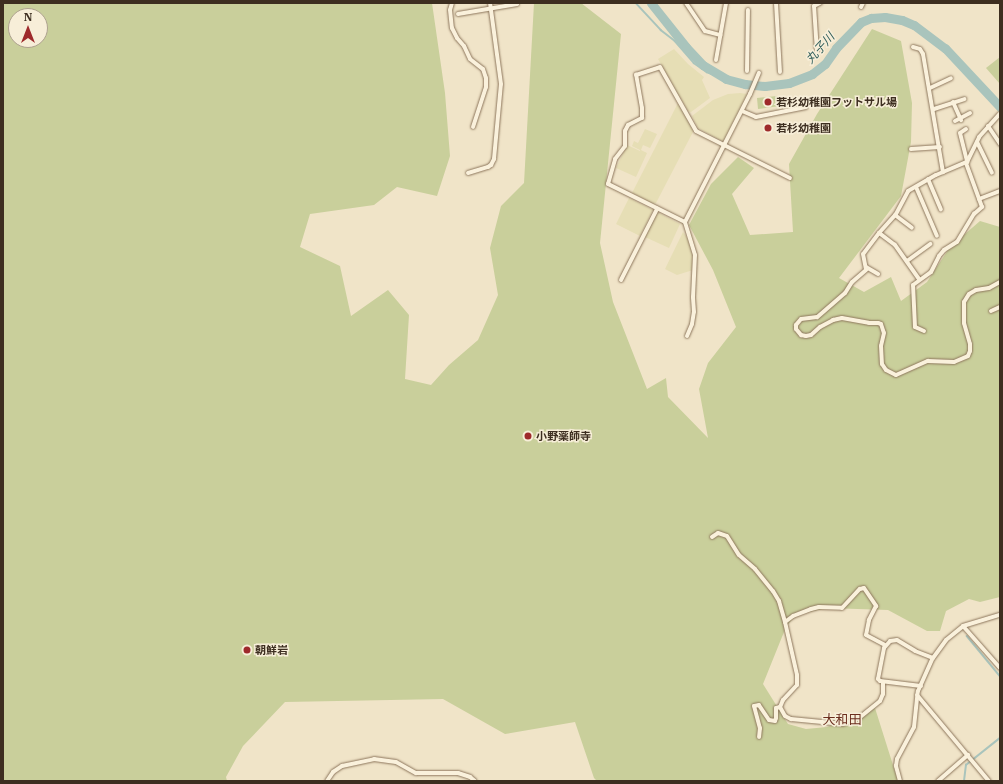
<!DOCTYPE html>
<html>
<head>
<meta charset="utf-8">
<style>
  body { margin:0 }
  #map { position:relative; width:1003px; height:784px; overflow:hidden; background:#f0e4c8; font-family:"IBM Plex Serif","Noto Sans JP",serif }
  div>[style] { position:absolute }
  .farmland>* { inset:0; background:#e6deb5 }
  .green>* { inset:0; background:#c9cf9b }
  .stream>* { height:1.5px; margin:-0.75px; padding:0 0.75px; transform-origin:0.75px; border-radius:0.75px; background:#a9c4bc }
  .river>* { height:9px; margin:-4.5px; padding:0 4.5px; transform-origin:4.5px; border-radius:4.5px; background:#a9c4bc }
  .roads { filter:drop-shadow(0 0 1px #8d765c) drop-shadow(0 0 1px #8d765c) }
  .street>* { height:4px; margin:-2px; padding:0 2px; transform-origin:2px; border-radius:2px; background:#faf1dc }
  .dots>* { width:11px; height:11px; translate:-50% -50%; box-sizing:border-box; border:2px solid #f7eed8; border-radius:50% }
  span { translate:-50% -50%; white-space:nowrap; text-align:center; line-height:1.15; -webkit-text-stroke:3px #f7eed8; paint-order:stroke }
  .poi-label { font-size:11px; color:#3d2e20; font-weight:700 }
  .left { translate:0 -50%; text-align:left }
  .water-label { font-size:12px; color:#2f5d5a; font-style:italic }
  .quarter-label { font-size:13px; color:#6b2e1e }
  .frame { position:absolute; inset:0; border:4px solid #3d2e20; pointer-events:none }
  .north { position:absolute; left:8px; top:8px; width:40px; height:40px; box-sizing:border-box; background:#f7eed8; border:1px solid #ada18e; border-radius:50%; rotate:0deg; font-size:11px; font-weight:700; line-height:16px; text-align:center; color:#3d2e20 }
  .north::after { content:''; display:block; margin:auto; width:14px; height:18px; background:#9e2a2b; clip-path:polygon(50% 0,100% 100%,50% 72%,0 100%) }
</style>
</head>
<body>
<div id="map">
  <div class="farmland">
    <i style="clip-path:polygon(674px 49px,688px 64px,704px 77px,702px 80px,710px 98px,691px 112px,688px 111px,658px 59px)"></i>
    <i style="clip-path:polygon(740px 93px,747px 94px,724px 140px,722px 141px,698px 128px,692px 116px,713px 100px,728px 94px)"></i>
    <i style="clip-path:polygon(678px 103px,694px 130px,656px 203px,653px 204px,632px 193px)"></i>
    <i style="clip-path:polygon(645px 129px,657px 134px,650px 148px,643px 145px,641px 150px,647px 153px,636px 177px,616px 168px,627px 145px,640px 151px,640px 150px,632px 146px,634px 141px,640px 144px,638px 143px)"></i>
    <i style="clip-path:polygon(629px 198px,653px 210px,640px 236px,616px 224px)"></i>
    <i style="clip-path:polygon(657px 212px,680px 224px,669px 248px,645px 237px)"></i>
    <i style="clip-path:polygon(683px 232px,688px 239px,692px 253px,693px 270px,677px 275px,665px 269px)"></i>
  </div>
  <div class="green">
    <i style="clip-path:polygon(evenodd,3px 3px,432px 3px,445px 93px,450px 156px,437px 196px,397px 187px,374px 205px,310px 214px,300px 247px,340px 266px,351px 316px,388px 290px,409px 315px,405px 379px,431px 385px,449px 365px,478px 340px,498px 295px,490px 248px,501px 206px,524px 183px,534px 3px,581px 3px,621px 34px,600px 243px,613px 302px,647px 389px,666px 378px,668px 397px,708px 438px,699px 389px,708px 363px,736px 327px,713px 270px,689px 225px,711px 184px,738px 157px,754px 168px,732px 194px,750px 235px,793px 232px,789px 164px,817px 114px,872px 29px,901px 41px,912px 103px,911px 142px,901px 196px,839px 278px,864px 292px,891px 277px,901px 301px,927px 282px,950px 247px,980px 221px,1000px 227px,1000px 597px,980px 602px,969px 599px,946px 611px,940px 631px,927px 631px,888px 610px,827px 608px,796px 615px,786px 627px,763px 684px,788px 724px,806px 729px,827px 727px,875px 708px,898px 781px,597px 781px,594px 778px,575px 722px,505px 734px,443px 699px,285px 702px,243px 746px,226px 777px,227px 781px,3px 781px,3px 3px,16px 16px,40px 16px,40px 40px,16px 40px,16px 16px)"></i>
    <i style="clip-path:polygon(1000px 57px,1000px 84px,986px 68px)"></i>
    <i style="clip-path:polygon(777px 96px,780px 106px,758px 109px,757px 98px)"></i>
  </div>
  <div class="stream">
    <i style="left:636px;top:3px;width:37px;rotate:47deg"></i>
    <i style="left:661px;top:30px;width:18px;rotate:38deg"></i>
    <i style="left:675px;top:41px;width:29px;rotate:49deg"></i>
    <i style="left:694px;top:63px;width:16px;rotate:35deg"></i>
    <i style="left:707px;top:72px;width:20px;rotate:20deg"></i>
    <i style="left:967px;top:636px;width:52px;rotate:50.5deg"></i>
    <i style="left:964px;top:781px;width:16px;rotate:-83deg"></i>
    <i style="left:966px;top:765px;width:43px;rotate:-38.5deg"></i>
  </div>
  <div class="river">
    <i style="left:651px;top:3px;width:56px;rotate:51.5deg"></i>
    <i style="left:686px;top:47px;width:25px;rotate:47deg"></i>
    <i style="left:703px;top:65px;width:27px;rotate:31deg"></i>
    <i style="left:726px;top:79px;width:20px;rotate:15deg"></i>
    <i style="left:745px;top:84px;width:20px;rotate:6deg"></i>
    <i style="left:765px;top:86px;width:24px;rotate:-7deg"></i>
    <i style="left:789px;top:83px;width:25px;rotate:-21deg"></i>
    <i style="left:812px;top:74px;width:16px;rotate:-38deg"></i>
    <i style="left:825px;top:64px;width:19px;rotate:-55deg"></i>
    <i style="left:836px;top:48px;width:36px;rotate:-46deg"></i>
    <i style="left:861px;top:22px;width:11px;rotate:-22deg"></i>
    <i style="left:871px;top:18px;width:14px;rotate:-4deg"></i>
    <i style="left:885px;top:17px;width:17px;rotate:10deg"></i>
    <i style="left:902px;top:20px;width:13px;rotate:23deg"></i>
    <i style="left:914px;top:25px;width:39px;rotate:37deg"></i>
    <i style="left:945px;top:48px;width:81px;rotate:47deg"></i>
  </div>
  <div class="roads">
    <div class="street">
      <i style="left:452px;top:3px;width:7px;rotate:106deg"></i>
      <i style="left:450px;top:10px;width:18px;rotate:84deg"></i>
      <i style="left:452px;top:28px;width:11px;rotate:63deg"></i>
      <i style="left:457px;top:38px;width:11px;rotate:49deg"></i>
      <i style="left:464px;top:46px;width:14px;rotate:65deg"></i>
      <i style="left:470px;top:59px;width:16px;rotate:38deg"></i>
      <i style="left:483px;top:69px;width:9px;rotate:72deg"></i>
      <i style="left:486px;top:78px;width:9px;rotate:90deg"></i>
      <i style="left:486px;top:87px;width:42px;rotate:108deg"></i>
      <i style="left:686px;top:3px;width:34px;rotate:56deg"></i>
      <i style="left:705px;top:31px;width:16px;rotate:15deg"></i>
      <i style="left:776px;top:3px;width:69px;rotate:86.7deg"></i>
      <i style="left:861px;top:7px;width:4px;rotate:-63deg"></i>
      <i style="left:458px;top:14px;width:60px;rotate:-9.6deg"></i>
      <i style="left:913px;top:47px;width:7px;rotate:16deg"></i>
      <i style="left:920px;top:49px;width:6px;rotate:59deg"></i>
      <i style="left:923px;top:54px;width:120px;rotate:80.4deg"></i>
      <i style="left:817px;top:52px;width:46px;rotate:-93.7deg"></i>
      <i style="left:814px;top:6px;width:7px;rotate:-27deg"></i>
      <i style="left:716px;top:60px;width:58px;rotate:-80deg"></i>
      <i style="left:747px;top:71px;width:61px;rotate:-89.1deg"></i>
      <i style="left:930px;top:88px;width:23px;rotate:-25deg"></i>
      <i style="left:953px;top:102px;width:20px;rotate:66deg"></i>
      <i style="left:934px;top:109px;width:32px;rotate:-18deg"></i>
      <i style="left:742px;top:111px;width:15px;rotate:23deg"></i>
      <i style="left:756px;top:117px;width:51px;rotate:-11.3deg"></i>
      <i style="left:955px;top:121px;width:17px;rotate:-28deg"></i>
      <i style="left:988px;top:126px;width:22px;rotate:56deg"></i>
      <i style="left:966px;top:129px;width:7px;rotate:146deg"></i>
      <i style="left:960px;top:133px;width:30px;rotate:76deg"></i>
      <i style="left:977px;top:142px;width:34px;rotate:64deg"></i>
      <i style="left:911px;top:149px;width:29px;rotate:-4deg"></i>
      <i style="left:468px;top:173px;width:21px;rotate:-17deg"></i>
      <i style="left:488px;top:167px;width:4px;rotate:-34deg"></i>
      <i style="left:491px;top:165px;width:7px;rotate:-63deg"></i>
      <i style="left:494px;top:159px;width:75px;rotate:-84.7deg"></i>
      <i style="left:501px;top:84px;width:82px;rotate:-97.7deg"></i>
      <i style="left:928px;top:179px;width:33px;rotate:67deg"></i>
      <i style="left:916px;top:187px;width:53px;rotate:66.8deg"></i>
      <i style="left:979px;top:199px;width:22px;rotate:-21deg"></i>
      <i style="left:895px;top:215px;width:21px;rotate:37deg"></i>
      <i style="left:685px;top:222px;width:86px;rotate:-153.7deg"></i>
      <i style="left:608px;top:184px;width:26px;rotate:-74deg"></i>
      <i style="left:615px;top:159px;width:16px;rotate:-52deg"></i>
      <i style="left:625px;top:146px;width:15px;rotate:-90deg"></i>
      <i style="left:625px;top:131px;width:7px;rotate:-63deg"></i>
      <i style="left:628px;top:125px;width:16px;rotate:-27deg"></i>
      <i style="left:642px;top:118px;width:10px;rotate:-90deg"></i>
      <i style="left:642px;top:108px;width:34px;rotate:-100deg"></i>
      <i style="left:636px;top:75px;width:25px;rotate:-18deg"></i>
      <i style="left:660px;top:67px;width:73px;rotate:60.6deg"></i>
      <i style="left:696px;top:131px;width:105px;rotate:26.6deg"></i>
      <i style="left:879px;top:233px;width:25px;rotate:-48deg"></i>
      <i style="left:896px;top:214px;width:26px;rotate:-62deg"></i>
      <i style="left:908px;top:191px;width:32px;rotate:-30deg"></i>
      <i style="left:936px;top:175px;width:34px;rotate:-23deg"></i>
      <i style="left:967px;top:162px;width:28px;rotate:-64deg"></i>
      <i style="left:979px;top:137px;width:31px;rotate:-48deg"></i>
      <i style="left:907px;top:261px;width:29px;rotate:-36deg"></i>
      <i style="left:866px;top:267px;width:14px;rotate:30deg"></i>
      <i style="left:919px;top:279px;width:42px;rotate:-125.2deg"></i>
      <i style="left:895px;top:245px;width:20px;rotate:-143deg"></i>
      <i style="left:879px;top:233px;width:26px;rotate:127deg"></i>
      <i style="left:863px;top:254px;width:16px;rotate:79deg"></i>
      <i style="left:866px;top:270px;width:18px;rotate:139deg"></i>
      <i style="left:852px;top:282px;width:13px;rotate:122deg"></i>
      <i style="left:845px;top:293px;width:37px;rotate:139deg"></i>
      <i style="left:817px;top:317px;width:16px;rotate:173deg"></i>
      <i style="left:801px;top:319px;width:8px;rotate:130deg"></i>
      <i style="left:796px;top:325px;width:4px;rotate:90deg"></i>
      <i style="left:796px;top:329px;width:8px;rotate:50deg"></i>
      <i style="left:801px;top:335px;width:5px;rotate:11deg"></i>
      <i style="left:806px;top:336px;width:5px;rotate:-11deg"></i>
      <i style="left:811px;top:335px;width:12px;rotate:-42deg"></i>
      <i style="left:820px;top:327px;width:15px;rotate:-28deg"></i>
      <i style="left:833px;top:320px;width:9px;rotate:-13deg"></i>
      <i style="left:842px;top:318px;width:27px;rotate:10deg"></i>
      <i style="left:869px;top:323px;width:9px"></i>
      <i style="left:878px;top:323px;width:3px;rotate:18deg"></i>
      <i style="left:881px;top:324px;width:9px;rotate:72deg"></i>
      <i style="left:884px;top:333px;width:13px;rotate:103deg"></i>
      <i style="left:881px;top:346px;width:18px;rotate:87deg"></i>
      <i style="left:882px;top:364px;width:7px;rotate:56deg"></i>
      <i style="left:886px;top:370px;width:11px;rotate:27deg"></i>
      <i style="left:896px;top:375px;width:35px;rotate:-24deg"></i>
      <i style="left:928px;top:361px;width:26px;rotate:2deg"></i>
      <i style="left:954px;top:362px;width:15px;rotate:-23deg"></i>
      <i style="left:968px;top:356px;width:5px;rotate:-68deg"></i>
      <i style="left:970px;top:351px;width:7px;rotate:-90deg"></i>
      <i style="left:970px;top:344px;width:22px;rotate:-106deg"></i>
      <i style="left:964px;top:323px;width:21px;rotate:-90deg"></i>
      <i style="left:964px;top:302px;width:9px;rotate:-58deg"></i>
      <i style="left:969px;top:294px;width:8px;rotate:-30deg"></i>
      <i style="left:976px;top:290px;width:13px;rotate:-9deg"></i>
      <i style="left:989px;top:288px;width:13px;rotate:-29deg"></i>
      <i style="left:621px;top:280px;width:80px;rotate:-63.1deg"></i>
      <i style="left:991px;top:311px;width:10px;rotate:-24deg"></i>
      <i style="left:924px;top:331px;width:10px;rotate:-156deg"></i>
      <i style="left:915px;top:327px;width:42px;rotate:-92.7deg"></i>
      <i style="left:913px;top:285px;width:22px;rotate:-36deg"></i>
      <i style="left:931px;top:272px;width:18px;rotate:-63deg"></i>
      <i style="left:939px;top:256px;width:8px;rotate:-50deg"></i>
      <i style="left:944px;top:250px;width:15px;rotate:-32deg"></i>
      <i style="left:957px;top:242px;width:33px;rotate:-59deg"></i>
      <i style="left:974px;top:214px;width:11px;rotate:-41deg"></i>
      <i style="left:982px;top:207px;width:47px;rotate:-110deg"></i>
      <i style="left:687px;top:336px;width:13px;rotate:-67deg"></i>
      <i style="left:692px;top:324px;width:12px;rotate:-81deg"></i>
      <i style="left:694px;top:312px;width:15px;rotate:-94deg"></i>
      <i style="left:693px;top:297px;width:42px;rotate:-87.3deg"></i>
      <i style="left:695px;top:255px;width:34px;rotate:-107deg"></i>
      <i style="left:685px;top:222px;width:144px;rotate:-63.1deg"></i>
      <i style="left:750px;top:94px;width:23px;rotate:-67deg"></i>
      <i style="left:712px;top:537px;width:7px;rotate:-34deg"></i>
      <i style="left:718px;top:533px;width:9px;rotate:18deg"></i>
      <i style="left:727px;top:536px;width:22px;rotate:58deg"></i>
      <i style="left:739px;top:555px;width:21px;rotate:41deg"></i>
      <i style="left:755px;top:569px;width:28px;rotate:51deg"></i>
      <i style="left:773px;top:591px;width:12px;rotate:59deg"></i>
      <i style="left:779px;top:601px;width:22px;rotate:74deg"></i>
      <i style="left:785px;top:622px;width:54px;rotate:77.2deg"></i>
      <i style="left:797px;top:675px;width:10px;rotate:90deg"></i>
      <i style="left:797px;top:685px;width:21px;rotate:133deg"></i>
      <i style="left:783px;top:700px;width:8px;rotate:113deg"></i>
      <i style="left:780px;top:707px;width:4px;rotate:166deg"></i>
      <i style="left:776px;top:708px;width:10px;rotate:90deg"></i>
      <i style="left:776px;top:718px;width:3px;rotate:108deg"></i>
      <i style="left:775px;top:721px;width:6px;rotate:-171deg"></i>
      <i style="left:769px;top:720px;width:18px;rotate:-124deg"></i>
      <i style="left:759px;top:705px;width:5px;rotate:169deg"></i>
      <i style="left:754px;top:706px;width:23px;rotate:75deg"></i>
      <i style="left:760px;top:728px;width:9px;rotate:96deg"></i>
      <i style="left:785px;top:622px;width:10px;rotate:-37deg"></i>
      <i style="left:793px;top:616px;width:19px;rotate:-21deg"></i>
      <i style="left:811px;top:609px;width:8px;rotate:-14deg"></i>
      <i style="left:819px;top:607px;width:23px;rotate:2deg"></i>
      <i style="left:842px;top:608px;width:26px;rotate:-47deg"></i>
      <i style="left:860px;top:589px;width:4px;rotate:-14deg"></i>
      <i style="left:864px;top:588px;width:22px;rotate:56deg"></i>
      <i style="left:876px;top:606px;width:16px;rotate:117deg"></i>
      <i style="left:869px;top:620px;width:15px;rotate:101deg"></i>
      <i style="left:866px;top:635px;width:21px;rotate:28deg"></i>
      <i style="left:963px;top:626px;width:56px;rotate:48.6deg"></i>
      <i style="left:921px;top:686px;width:41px;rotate:-173deg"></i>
      <i style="left:880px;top:681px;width:3px;rotate:-135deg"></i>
      <i style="left:878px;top:679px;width:32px;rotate:-79deg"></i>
      <i style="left:884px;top:648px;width:9px;rotate:-49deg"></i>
      <i style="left:890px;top:641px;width:7px;rotate:-8deg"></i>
      <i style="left:897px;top:640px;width:21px;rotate:31deg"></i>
      <i style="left:915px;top:651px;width:19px;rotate:21deg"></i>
      <i style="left:917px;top:695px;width:112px;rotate:50.1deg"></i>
      <i style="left:780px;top:707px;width:10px;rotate:61deg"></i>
      <i style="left:785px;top:716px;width:7px;rotate:27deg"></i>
      <i style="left:791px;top:719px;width:52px;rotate:5.5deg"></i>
      <i style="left:843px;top:724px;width:17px;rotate:-21deg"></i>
      <i style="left:859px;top:718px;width:27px;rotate:-39deg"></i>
      <i style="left:880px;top:701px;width:8px;rotate:-67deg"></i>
      <i style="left:883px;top:694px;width:12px;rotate:-90deg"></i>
      <i style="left:327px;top:781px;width:11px;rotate:-56deg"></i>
      <i style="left:333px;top:772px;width:11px;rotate:-34deg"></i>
      <i style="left:342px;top:766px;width:33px;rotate:-12deg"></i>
      <i style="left:374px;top:759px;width:22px;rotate:8deg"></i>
      <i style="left:396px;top:762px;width:23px;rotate:29deg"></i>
      <i style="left:416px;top:773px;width:42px"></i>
      <i style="left:458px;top:773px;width:13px;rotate:18deg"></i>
      <i style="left:470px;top:777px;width:6px;rotate:39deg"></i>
      <i style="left:900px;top:781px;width:16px;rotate:-105deg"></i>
      <i style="left:896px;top:766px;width:7px;rotate:-82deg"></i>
      <i style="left:897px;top:759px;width:36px;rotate:-62deg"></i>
      <i style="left:914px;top:727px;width:36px;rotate:-84deg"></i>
      <i style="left:918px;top:691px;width:36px;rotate:-66deg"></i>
      <i style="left:933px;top:658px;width:22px;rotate:-54deg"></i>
      <i style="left:946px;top:640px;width:22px;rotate:-39deg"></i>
      <i style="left:963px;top:626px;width:39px;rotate:-17deg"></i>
      <i style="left:938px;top:781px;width:40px;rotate:-41deg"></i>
    </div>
  </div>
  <div class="dots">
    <i style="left:768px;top:102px;background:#9e2a2b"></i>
    <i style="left:768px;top:128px;background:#9e2a2b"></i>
    <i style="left:528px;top:436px;background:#9e2a2b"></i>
    <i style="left:247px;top:650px;background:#9e2a2b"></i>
  </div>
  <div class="poi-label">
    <span class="left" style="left:776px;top:102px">若杉幼稚園フットサル場</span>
    <span class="left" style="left:776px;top:128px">若杉幼稚園</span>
    <span class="left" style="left:536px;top:436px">小野薬師寺</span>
    <span class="left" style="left:255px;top:650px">朝鮮岩</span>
  </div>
  <div class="water-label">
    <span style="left:820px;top:48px;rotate:-48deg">丸子川</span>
  </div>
  <div class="quarter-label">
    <span style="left:842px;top:720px">大和田</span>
  </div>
  <div class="frame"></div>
  <div class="north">N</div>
</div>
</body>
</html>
